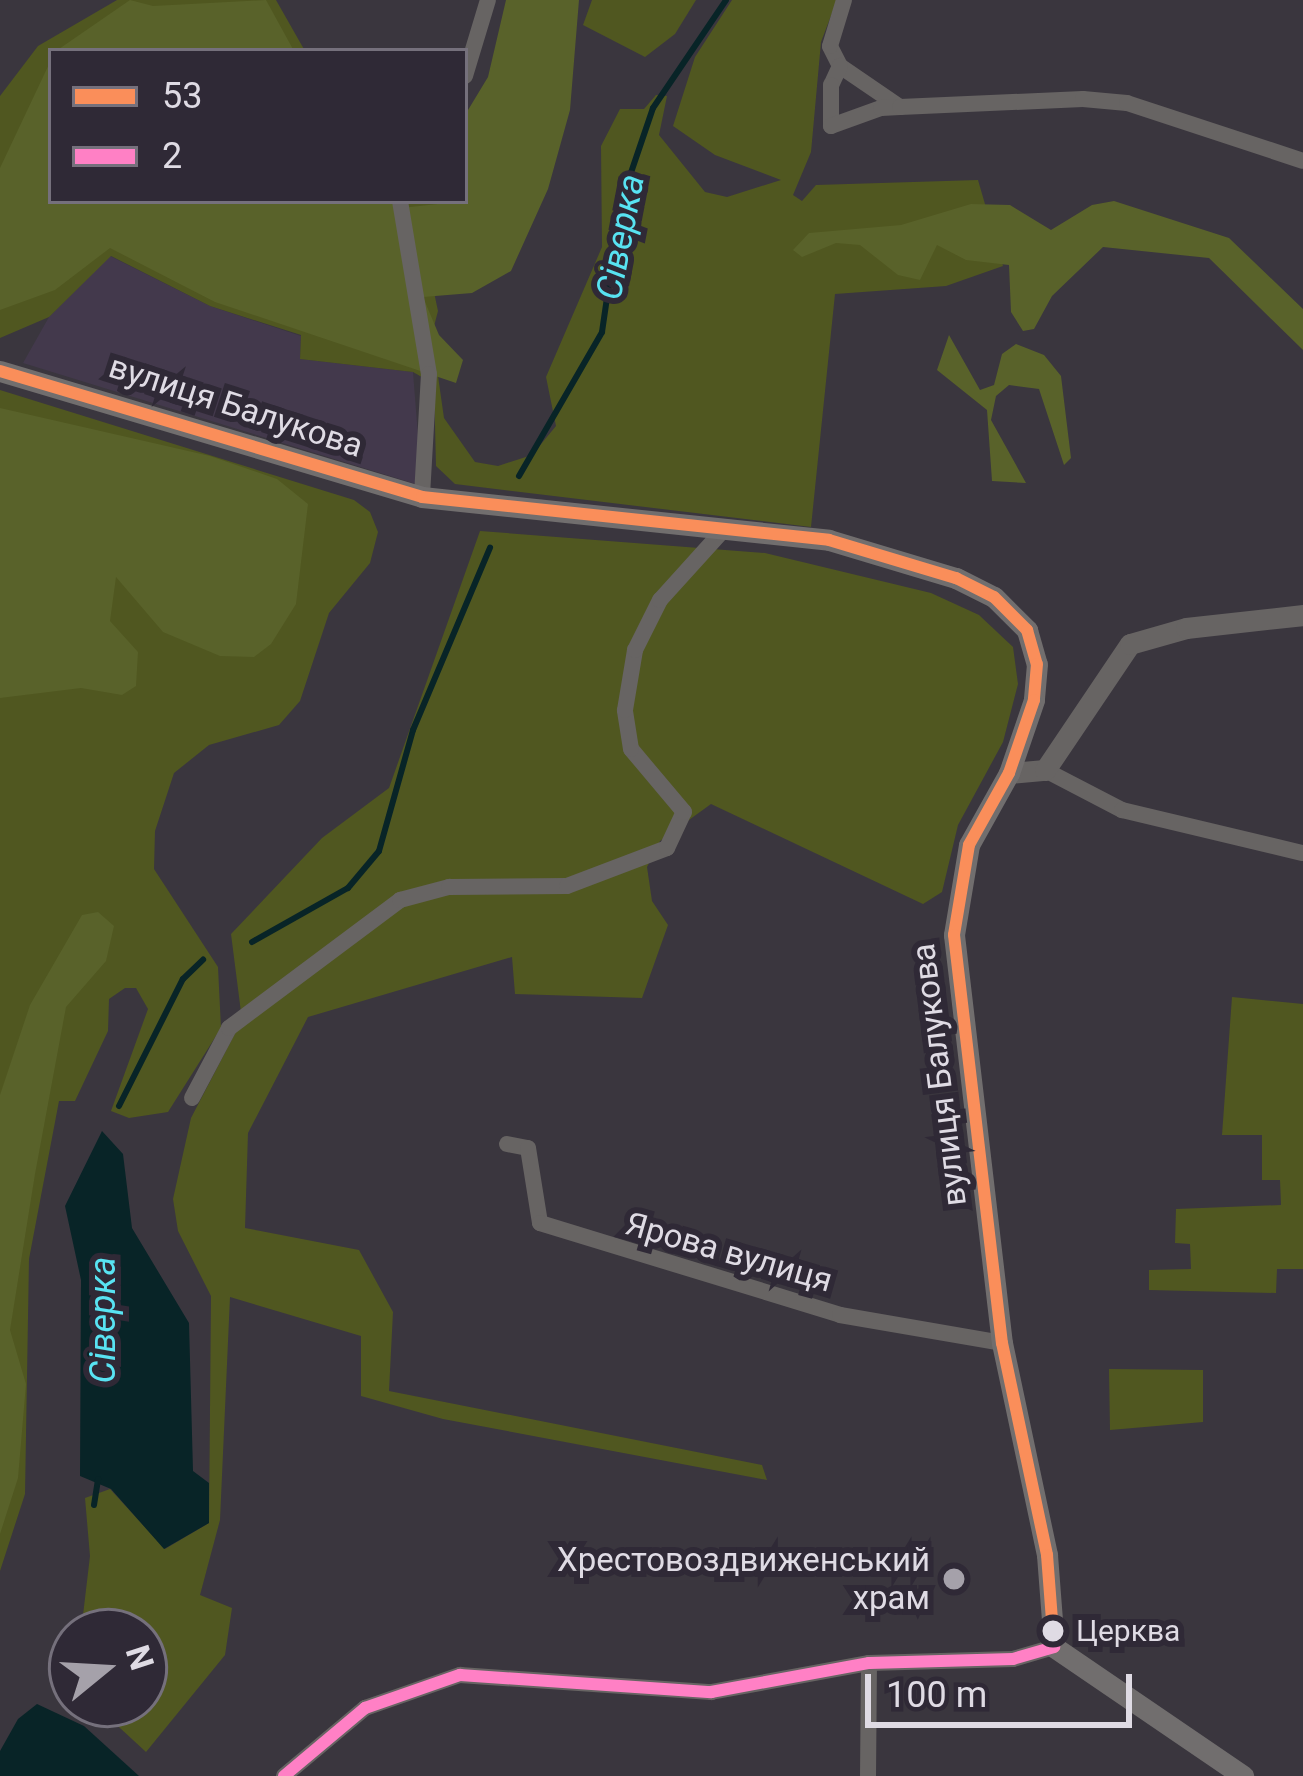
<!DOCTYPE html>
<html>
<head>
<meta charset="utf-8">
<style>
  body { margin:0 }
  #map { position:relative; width:1303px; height:1776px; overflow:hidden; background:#3a363e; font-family:Roboto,sans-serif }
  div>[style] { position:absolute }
  .built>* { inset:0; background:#43394c }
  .green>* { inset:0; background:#505720 }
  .forest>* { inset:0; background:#59622a }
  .water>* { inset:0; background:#082427 }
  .stream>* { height:6px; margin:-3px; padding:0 3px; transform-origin:3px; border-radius:3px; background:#082427 }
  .minor>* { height:16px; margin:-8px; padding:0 8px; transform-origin:8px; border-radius:8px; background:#676463 }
  .tertiary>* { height:21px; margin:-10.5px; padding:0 10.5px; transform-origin:10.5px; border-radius:10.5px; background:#676463 }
  .secondary>* { height:21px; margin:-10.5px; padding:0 10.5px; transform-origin:10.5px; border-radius:10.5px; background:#716e6e }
  .bus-1>* { height:12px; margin:-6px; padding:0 6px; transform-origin:6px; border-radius:6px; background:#fa8e5a }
  .bus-2>* { height:12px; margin:-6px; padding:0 6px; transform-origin:6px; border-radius:6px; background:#ff80c5 }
  .dots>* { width:33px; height:33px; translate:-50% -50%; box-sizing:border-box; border:6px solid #2f2936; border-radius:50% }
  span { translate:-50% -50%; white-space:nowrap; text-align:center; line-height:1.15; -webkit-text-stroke:12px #2f2936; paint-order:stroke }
  .bus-label { font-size:30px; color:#dfdbe4 }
  .left { translate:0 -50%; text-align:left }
  .street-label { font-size:33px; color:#dfdbe4 }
  .poi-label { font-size:33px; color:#dfdbe4 }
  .right { translate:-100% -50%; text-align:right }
  .water-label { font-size:36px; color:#58e3f2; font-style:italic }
  .legend { position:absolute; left:48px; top:48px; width:420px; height:156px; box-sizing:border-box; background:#2f2936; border:3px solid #75707c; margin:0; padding:15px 21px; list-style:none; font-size:36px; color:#dfdbe4 }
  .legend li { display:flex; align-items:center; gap:24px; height:60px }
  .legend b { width:60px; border:3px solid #75707c }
  .north { position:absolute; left:48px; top:1608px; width:120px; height:120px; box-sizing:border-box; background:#2f2936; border:3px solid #75707c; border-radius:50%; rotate:72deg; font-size:33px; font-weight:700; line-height:48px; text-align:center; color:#dfdbe4 }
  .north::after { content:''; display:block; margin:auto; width:42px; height:54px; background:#a5a1aa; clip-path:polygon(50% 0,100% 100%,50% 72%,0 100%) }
  .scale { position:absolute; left:865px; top:1674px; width:267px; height:54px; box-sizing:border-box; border:6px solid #dfdbe4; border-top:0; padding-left:15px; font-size:36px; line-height:42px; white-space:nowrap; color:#dfdbe4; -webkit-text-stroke:9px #2f2936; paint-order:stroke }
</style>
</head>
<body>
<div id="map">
  <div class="built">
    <i style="clip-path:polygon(110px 256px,210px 306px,301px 336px,300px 359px,413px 372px,422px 486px,23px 363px,49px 317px)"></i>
  </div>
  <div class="green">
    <i style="clip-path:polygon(117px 0,276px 0,305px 51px,51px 51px,51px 201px,465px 201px,431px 278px,438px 311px,432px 334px,444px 418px,475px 462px,498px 466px,532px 455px,556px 426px,546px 377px,602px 247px,601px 146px,620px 109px,644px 109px,656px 95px,667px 96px,659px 135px,705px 192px,727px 197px,781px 180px,715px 155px,673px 126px,695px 57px,732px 0,837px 0,821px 42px,811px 152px,793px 195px,802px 201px,816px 185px,978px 180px,1003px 266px,946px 286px,835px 294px,811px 527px,455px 484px,436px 466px,434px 384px,413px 372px,300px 359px,301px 335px,210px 306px,111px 256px,49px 317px,0 338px,0 96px,38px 46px)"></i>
    <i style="clip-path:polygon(592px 0,696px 0,675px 34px,645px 57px,583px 25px)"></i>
    <i style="clip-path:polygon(0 390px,354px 500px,370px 512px,378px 532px,370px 563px,329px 613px,300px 701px,279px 725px,209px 745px,174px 773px,155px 831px,154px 869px,218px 967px,221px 1028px,168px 1112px,129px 1118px,111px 1111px,148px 1009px,136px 988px,125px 988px,109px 999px,108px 1031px,75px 1101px,59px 1101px,29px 1259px,25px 1494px,0 1571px)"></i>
    <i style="clip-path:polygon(480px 531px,765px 553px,931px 593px,979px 615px,1013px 647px,1018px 684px,1003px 742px,958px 825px,942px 892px,923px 904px,711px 804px,660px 841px,647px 867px,652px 901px,668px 925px,642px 998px,515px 994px,512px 957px,308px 1017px,248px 1133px,245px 1228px,359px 1250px,393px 1312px,389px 1391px,762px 1465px,767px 1480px,443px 1419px,361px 1396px,361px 1336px,230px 1297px,220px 1520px,200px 1595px,232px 1608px,225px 1655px,146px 1752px,94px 1704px,144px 1704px,144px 1632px,81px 1632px,90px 1556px,85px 1498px,110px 1489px,165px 1549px,209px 1523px,211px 1296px,178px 1231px,173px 1199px,191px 1118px,242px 1020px,231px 934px,322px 838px,389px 788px)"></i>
    <i style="clip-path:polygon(1232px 997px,1303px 1004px,1303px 1269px,1277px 1269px,1276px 1293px,1149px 1290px,1149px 1270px,1191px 1269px,1190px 1244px,1175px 1243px,1176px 1209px,1281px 1205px,1280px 1180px,1262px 1180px,1262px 1135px,1222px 1135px)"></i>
    <i style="clip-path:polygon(1109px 1369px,1203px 1370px,1203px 1422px,1110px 1430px)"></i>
  </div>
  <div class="forest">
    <i style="clip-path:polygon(130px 0,153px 6px,266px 0,294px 51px,56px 51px)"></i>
    <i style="clip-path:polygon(506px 0,579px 0,570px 110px,548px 189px,511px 271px,472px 293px,423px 297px,439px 335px,463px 360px,456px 383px,215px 302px,110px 248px,55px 290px,0 310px,0 168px,51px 60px,51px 201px,395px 201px,401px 208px,465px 201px,465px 115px,488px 77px)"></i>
    <i style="clip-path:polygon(1114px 201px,1229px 238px,1303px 309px,1303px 350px,1209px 258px,1103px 247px,1052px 296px,1034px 329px,1023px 331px,1011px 312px,1009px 265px,966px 260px,937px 245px,920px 280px,898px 275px,860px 245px,836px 243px,802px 257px,793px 250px,809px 233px,901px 225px,971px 204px,1010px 205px,1051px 230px,1092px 205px)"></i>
    <i style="clip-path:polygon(949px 335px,980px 390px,994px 385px,1002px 354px,1016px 344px,1044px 355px,1061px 376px,1071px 458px,1064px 465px,1039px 389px,1009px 385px,996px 396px,991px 420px,1026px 483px,992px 481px,987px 410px,937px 370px)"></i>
    <i style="clip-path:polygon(0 408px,210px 456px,277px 479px,308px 504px,296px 604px,271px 644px,254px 657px,220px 656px,163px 632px,116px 577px,110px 621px,138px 652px,136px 686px,122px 695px,81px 688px,0 698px)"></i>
    <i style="clip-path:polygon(98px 912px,114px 926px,106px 961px,66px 1007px,35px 1174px,10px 1330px,26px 1384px,18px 1478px,0 1534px,0 1095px,30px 1005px,82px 915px)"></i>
  </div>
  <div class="water">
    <i style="clip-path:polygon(102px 1131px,123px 1154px,132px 1228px,189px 1323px,193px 1471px,209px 1483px,209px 1523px,164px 1549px,111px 1489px,80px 1476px,81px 1280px,65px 1206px)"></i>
    <i style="clip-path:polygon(37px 1704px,84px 1726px,139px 1776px,0 1776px,0 1751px,18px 1719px)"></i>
  </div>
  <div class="stream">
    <i style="left:519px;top:476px;width:166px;rotate:-60deg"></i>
    <i style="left:602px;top:332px;width:131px;rotate:-81.7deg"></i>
    <i style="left:621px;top:202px;width:99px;rotate:-71.2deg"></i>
    <i style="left:653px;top:108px;width:130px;rotate:-55.9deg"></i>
    <i style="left:252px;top:942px;width:110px;rotate:-29.4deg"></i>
    <i style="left:348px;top:888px;width:48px;rotate:-50deg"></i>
    <i style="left:379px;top:851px;width:126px;rotate:-74.3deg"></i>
    <i style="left:413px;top:730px;width:198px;rotate:-67.1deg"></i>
    <i style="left:119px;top:1106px;width:142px;rotate:-63.3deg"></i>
    <i style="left:183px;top:979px;width:28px;rotate:-44deg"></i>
    <i style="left:94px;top:1505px;width:26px;rotate:-81deg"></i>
  </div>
  <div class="minor">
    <i style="left:840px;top:66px;width:22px;rotate:-117deg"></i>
    <i style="left:830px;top:46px;width:48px;rotate:-73.1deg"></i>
    <i style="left:465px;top:76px;width:79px;rotate:-73.2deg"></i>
    <i style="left:900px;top:107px;width:73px;rotate:-145.7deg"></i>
    <i style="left:840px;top:66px;width:21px;rotate:115deg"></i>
    <i style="left:831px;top:85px;width:41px;rotate:90deg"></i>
    <i style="left:831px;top:126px;width:53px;rotate:-19.8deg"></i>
    <i style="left:881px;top:108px;width:19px;rotate:-3deg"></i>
    <i style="left:900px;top:107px;width:183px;rotate:-2.5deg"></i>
    <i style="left:1083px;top:99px;width:44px;rotate:5.2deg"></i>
    <i style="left:1127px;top:103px;width:185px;rotate:18.2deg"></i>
    <i style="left:400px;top:201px;width:175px;rotate:80.5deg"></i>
    <i style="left:429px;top:374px;width:123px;rotate:93.3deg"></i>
    <i style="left:1045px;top:770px;width:87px;rotate:27.5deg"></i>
    <i style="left:1122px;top:810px;width:186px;rotate:13.4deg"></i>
    <i style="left:192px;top:1098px;width:79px;rotate:-62.1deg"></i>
    <i style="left:229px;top:1028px;width:214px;rotate:-36.8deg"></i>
    <i style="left:400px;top:900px;width:51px;rotate:-14.9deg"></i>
    <i style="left:449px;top:887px;width:118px;rotate:-0.5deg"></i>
    <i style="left:567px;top:886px;width:107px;rotate:-20.8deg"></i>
    <i style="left:667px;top:848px;width:40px;rotate:-65deg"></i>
    <i style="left:684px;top:812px;width:82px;rotate:-130.1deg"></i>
    <i style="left:631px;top:749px;width:39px;rotate:-99deg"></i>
    <i style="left:625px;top:710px;width:61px;rotate:-80.5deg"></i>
    <i style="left:635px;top:650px;width:56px;rotate:-63.4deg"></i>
    <i style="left:660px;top:600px;width:97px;rotate:-47.9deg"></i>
    <i style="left:507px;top:1144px;width:21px;rotate:11deg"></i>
    <i style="left:528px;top:1148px;width:76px;rotate:80.9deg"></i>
    <i style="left:540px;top:1223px;width:314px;rotate:17deg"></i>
    <i style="left:840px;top:1315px;width:164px;rotate:9.8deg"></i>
    <i style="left:284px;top:1776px;width:106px;rotate:-40deg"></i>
    <i style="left:365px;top:1708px;width:101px;rotate:-19.2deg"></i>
    <i style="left:460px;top:1675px;width:252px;rotate:3.9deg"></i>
    <i style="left:711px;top:1692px;width:161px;rotate:-10.4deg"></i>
    <i style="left:869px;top:1663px;width:144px;rotate:-1.6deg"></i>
    <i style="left:1013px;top:1659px;width:43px;rotate:-16.3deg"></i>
    <i style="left:868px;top:1776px;width:113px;rotate:-89.5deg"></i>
  </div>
  <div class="tertiary">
    <i style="left:1009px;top:773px;width:36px;rotate:-5deg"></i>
    <i style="left:1045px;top:770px;width:152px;rotate:-56deg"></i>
    <i style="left:1130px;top:644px;width:58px;rotate:-15.9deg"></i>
    <i style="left:1186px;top:628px;width:118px;rotate:-6.3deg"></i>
  </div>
  <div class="secondary">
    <i style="left:0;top:371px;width:440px;rotate:16.6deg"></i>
    <i style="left:422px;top:497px;width:409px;rotate:6deg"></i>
    <i style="left:829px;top:540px;width:133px;rotate:16.7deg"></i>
    <i style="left:956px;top:578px;width:42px;rotate:26.6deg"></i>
    <i style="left:994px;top:597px;width:47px;rotate:45deg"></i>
    <i style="left:1027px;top:630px;width:35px;rotate:74deg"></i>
    <i style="left:1037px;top:664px;width:36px;rotate:95deg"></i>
    <i style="left:1034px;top:700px;width:77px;rotate:108.9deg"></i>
    <i style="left:1009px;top:773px;width:82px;rotate:119.1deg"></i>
    <i style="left:969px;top:845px;width:91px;rotate:99.5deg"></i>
    <i style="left:954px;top:935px;width:411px;rotate:83.3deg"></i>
    <i style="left:1002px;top:1343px;width:217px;rotate:78deg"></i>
    <i style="left:1047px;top:1555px;width:92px;rotate:85.6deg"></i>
    <i style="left:1054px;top:1647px;width:229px;rotate:34.3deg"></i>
  </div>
  <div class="bus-1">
    <i style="left:0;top:371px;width:440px;rotate:16.6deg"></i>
    <i style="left:422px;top:497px;width:409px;rotate:6deg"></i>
    <i style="left:829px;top:540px;width:133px;rotate:16.7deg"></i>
    <i style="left:956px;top:578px;width:42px;rotate:26.6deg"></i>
    <i style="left:994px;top:597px;width:47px;rotate:45deg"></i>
    <i style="left:1027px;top:630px;width:35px;rotate:74deg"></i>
    <i style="left:1037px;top:664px;width:36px;rotate:95deg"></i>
    <i style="left:1034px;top:700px;width:77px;rotate:108.9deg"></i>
    <i style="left:1009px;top:773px;width:82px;rotate:119.1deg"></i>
    <i style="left:969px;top:845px;width:91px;rotate:99.5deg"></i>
    <i style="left:954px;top:935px;width:411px;rotate:83.3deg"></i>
    <i style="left:1002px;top:1343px;width:217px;rotate:78deg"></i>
    <i style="left:1047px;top:1555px;width:92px;rotate:85.6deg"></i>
  </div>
  <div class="bus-2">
    <i style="left:284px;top:1776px;width:106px;rotate:-40deg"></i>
    <i style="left:365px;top:1708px;width:101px;rotate:-19.2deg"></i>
    <i style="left:460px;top:1675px;width:252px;rotate:3.9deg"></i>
    <i style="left:711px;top:1692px;width:161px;rotate:-10.4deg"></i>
    <i style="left:869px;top:1663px;width:144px;rotate:-1.6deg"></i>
    <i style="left:1013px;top:1659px;width:43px;rotate:-16.3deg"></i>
  </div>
  <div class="dots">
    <i style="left:954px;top:1579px;background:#a5a1aa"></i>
    <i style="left:1053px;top:1631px;background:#dfdbe4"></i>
  </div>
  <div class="bus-label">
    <span class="left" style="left:1076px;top:1631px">Церква</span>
  </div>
  <div class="street-label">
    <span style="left:236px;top:406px;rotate:18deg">вулиця Балукова</span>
    <span style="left:939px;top:1075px;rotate:-97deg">вулиця Балукова</span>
    <span style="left:729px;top:1252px;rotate:16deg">Ярова вулиця</span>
  </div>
  <div class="poi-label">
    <span class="right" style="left:930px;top:1579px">Хрестовоздвиженський<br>храм</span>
  </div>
  <div class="water-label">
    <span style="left:621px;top:237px;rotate:-79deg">Сіверка</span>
    <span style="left:104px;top:1320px;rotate:-90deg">Сіверка</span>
  </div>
  <ul class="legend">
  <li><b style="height:15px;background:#fa8e5a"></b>53</li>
  <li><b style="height:15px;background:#ff80c5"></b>2</li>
  </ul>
  <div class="north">N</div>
  <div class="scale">100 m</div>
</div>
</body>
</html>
